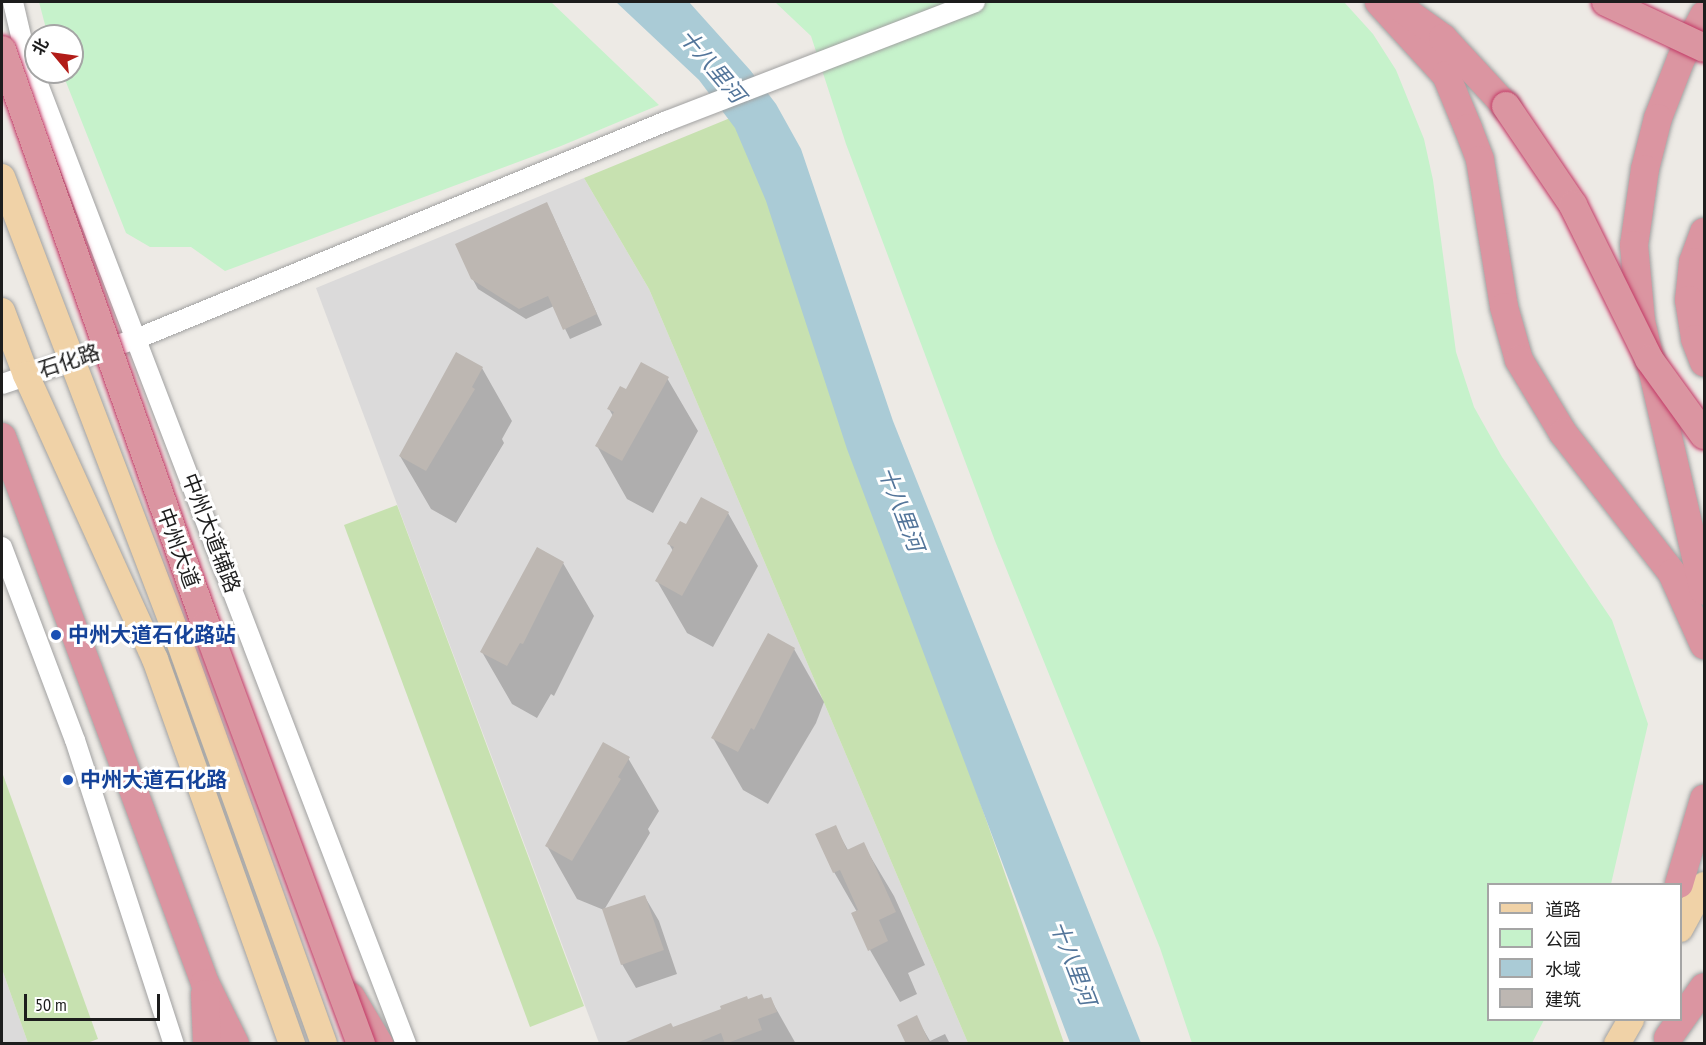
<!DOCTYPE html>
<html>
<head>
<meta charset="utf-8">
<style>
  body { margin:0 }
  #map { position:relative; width:1706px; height:1045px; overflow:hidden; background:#edeae5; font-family:"PT Sans Narrow","Noto Sans SC",sans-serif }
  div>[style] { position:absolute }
  .residential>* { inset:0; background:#dbdada }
  .grass>* { inset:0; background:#c7e1b0 }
  .park>* { inset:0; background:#c6f2cb }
  .water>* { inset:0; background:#aacbd6 }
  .shadow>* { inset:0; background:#0003 }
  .building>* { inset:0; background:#bdb7b2 }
  .roads { filter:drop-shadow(0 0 2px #a1a1a1) drop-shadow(0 0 2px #a1a1a1) }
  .minor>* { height:20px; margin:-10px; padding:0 10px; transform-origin:10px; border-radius:10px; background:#fff }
  .major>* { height:26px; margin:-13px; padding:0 13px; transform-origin:13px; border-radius:13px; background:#f0d2a7 }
  .highway>* { height:28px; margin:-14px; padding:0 14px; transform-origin:14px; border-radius:14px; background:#db95a1 }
  .bridges { filter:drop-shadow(0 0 2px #c33966) drop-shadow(0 0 2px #c33966) }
  .highway-bridge>* { height:28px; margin:-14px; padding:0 14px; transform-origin:14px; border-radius:14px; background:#db95a1 }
  .dots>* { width:16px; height:16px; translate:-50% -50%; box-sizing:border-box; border:3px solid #fff; border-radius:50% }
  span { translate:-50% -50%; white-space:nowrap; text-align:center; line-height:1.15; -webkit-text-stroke:6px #fff; paint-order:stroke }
  .street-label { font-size:21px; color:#1d1d1d }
  .transit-label { font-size:21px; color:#164399; font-weight:700 }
  .left { translate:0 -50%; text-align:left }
  .water-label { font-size:22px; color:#53759a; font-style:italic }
  .frame { position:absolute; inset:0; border:3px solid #1d1d1d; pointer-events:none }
  .legend { position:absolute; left:1487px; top:883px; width:195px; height:138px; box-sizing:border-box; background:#fff; border:2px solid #a5a5a5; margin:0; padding:8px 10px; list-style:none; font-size:18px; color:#1d1d1d }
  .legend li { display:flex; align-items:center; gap:12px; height:30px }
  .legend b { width:30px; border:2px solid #a5a5a5 }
  .north { position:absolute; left:24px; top:24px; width:60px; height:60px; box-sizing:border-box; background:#fff; border:2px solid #a5a5a5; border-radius:50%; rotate:299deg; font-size:16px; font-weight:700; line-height:24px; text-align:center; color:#1d1d1d }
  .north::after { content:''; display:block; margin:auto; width:21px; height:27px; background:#b21c18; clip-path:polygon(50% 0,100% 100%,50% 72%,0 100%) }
  .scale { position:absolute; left:24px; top:994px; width:136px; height:27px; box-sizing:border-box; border:3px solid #1d1d1d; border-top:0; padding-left:8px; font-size:18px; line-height:21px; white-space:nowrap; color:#1d1d1d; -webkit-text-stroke:4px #fff; paint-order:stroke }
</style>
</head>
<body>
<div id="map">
  <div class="residential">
    <i style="clip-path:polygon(584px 178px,649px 289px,968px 1043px,599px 1043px,316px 288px)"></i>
    <i style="clip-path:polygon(2px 969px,28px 1043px,2px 1043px)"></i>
  </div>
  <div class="grass">
    <i style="clip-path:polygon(740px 114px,1064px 1043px,968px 1043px,649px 289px,584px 178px)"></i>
    <i style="clip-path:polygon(397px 505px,584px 1006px,530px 1027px,344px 525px)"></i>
    <i style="clip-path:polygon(2px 772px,98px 1039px,87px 1043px,28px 1043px,2px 969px)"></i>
  </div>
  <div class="park">
    <i style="clip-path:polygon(39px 2px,551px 2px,659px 105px,561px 146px,225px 271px,191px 247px,150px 247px,126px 233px,62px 72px,72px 72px,72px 36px,48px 36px)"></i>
    <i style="clip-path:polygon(775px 2px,1344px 2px,1373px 34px,1396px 70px,1424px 139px,1433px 180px,1456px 352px,1474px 407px,1502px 457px,1612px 620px,1648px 724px,1611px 884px,1488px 884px,1488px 1020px,1544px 1020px,1532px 1043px,1192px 1043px,1160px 948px,995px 541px,846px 144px,811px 36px)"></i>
  </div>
  <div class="water">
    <i style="clip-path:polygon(616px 2px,689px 2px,750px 70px,776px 104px,801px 149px,893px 421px,1141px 1043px,1070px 1043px,847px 449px,766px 201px,735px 128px,699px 80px)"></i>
  </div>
  <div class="shadow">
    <i style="clip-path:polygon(552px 214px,602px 325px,570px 339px,554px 306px,526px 319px,478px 289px,472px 278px)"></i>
    <i style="clip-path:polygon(482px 368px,512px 421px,502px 439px,504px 443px,456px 523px,431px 509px,400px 456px)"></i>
    <i style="clip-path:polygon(667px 378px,698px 431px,653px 513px,627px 499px,597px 446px,613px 416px,609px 409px,627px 391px)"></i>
    <i style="clip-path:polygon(728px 513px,758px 566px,713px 647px,687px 633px,657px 581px,673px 551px,669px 544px,687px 526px)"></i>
    <i style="clip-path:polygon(538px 549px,563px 563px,594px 616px,554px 696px,551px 694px,537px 718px,512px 704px,482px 652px)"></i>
    <i style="clip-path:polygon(794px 649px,824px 702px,816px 723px,768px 804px,743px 790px,713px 738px)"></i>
    <i style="clip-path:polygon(628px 758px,659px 811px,648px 829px,650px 833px,604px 910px,645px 897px,659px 921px,677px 974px,636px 988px,622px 964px,604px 910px,577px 899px,547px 846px)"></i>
    <i style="clip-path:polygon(835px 827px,848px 850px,863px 844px,894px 896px,925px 965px,908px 973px,917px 994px,900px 1002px,870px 950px,857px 912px,834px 872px)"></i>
    <i style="clip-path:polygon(770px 998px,796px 1044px,639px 1044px,748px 1001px)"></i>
    <i style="clip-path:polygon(916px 1017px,930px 1041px,945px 1034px,950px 1044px,907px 1044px)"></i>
  </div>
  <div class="building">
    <i style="clip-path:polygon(547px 202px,597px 314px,563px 330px,548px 296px,519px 309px,471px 279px,455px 244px)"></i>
    <i style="clip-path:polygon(456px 352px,483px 367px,472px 387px,475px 389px,426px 471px,399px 456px)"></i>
    <i style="clip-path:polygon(641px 362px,669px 377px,622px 461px,595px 446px,614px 412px,607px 409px,620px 386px,626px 389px)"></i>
    <i style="clip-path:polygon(701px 497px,729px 512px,682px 596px,655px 581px,674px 547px,667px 544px,680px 521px,686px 524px)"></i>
    <i style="clip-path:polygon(537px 547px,564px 562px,523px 644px,520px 643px,507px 666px,480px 652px)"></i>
    <i style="clip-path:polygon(768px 633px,795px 648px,754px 730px,751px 728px,738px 752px,711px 738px)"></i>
    <i style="clip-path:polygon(603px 742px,630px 757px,618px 777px,621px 779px,572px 861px,545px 846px)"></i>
    <i style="clip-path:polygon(836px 825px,847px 850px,864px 842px,896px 912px,879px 920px,888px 941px,868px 951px,851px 913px,858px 910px,840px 870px,833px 873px,815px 834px)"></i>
    <i style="clip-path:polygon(645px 895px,664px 950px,621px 965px,602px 909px)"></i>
    <i style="clip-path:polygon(762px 994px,764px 999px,771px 997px,777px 1012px,758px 1019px,762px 1030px,725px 1044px,721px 1033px,694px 1044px,621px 1044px,671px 1023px,673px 1027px,721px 1009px,720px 1006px,747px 996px,748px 999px)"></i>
    <i style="clip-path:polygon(917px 1015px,930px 1044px,906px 1044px,897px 1025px)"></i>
  </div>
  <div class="roads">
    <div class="minor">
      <i style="left:13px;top:2px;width:44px;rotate:76.9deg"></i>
      <i style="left:23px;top:45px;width:1070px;rotate:69.02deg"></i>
      <i style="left:2px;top:384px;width:141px;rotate:-18.6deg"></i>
      <i style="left:136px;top:339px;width:574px;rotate:-22.32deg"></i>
      <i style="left:667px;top:121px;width:330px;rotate:-21.1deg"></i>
      <i style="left:2px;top:547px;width:206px;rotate:69.3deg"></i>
      <i style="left:75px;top:740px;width:320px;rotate:72deg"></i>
    </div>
    <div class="major">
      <i style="left:2px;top:177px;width:497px;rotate:69.1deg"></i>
      <i style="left:179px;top:641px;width:428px;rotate:70.2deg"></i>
      <i style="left:2px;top:311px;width:68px;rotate:69.4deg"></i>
      <i style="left:26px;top:375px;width:312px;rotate:65.6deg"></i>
      <i style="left:155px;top:659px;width:409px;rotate:70.4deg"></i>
      <i style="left:1680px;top:929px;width:50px;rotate:-61.4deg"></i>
      <i style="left:1617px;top:1044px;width:28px;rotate:-60deg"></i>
    </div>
    <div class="highway">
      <i style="left:1379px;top:2px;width:99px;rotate:47.5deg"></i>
      <i style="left:1446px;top:75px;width:57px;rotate:67.5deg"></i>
      <i style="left:1468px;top:128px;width:34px;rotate:69deg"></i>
      <i style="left:1480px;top:160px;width:149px;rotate:80.7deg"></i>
      <i style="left:1504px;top:307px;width:55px;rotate:74.2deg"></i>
      <i style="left:1519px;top:360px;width:85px;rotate:58.9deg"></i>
      <i style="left:1563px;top:433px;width:177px;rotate:52.1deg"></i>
      <i style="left:1672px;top:573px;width:79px;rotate:66deg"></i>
      <i style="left:1401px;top:8px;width:52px;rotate:35.5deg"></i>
      <i style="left:1443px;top:38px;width:93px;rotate:47.2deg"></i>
      <i style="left:1704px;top:15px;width:50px;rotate:117.6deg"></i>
      <i style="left:1681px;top:59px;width:63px;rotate:111.3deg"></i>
      <i style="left:1658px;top:118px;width:53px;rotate:104.3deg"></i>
      <i style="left:1645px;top:169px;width:77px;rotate:98.2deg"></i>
      <i style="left:1634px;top:245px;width:76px;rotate:84.7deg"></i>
      <i style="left:1641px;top:321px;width:277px;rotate:76.9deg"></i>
      <i style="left:1704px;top:232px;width:32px;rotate:110deg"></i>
      <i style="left:1693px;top:262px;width:38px;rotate:96deg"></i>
      <i style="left:1689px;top:300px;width:39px;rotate:81deg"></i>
      <i style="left:1695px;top:339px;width:25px;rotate:69deg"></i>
      <i style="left:2px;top:437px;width:583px;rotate:69.61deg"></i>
      <i style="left:205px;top:983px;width:68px;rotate:63.8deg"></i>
      <i style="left:1679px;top:884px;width:89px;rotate:-73.6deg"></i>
      <i style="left:205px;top:994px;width:50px;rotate:87.7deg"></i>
      <i style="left:351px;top:997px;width:55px;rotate:59.2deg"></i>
      <i style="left:1668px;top:1038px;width:62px;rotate:-54.8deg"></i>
    </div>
  </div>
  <div class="bridges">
    <div class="highway-bridge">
      <i style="left:1606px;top:2px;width:108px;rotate:25.1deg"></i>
      <i style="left:2px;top:50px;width:610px;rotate:70.47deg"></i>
      <i style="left:206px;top:625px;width:447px;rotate:69.7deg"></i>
      <i style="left:1506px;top:106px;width:120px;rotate:55.9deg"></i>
      <i style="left:1573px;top:205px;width:172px;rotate:63.7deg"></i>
      <i style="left:1649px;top:359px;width:94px;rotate:54.1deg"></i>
    </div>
  </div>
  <div class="dots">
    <i style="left:56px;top:635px;background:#1a4fb4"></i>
    <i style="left:68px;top:780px;background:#1a4fb4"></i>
  </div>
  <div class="street-label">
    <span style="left:69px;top:361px;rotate:-18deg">石化路</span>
    <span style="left:211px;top:533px;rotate:69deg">中州大道辅路</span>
    <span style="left:178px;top:548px;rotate:70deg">中州大道</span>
  </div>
  <div class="transit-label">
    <span class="left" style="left:68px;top:635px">中州大道石化路站</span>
    <span class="left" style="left:80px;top:780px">中州大道石化路</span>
  </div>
  <div class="water-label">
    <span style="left:712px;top:66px;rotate:50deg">十八里河</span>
    <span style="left:901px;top:509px;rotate:69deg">十八里河</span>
    <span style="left:1073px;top:963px;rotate:69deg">十八里河</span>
  </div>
  <div class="frame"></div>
  <ul class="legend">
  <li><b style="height:8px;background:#f0d2a7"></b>道路</li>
  <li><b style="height:16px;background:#c6f2cb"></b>公园</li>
  <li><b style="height:16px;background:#aacbd6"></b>水域</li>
  <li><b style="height:16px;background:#bdb7b2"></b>建筑</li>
  </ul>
  <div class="north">北</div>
  <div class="scale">50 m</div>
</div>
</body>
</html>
